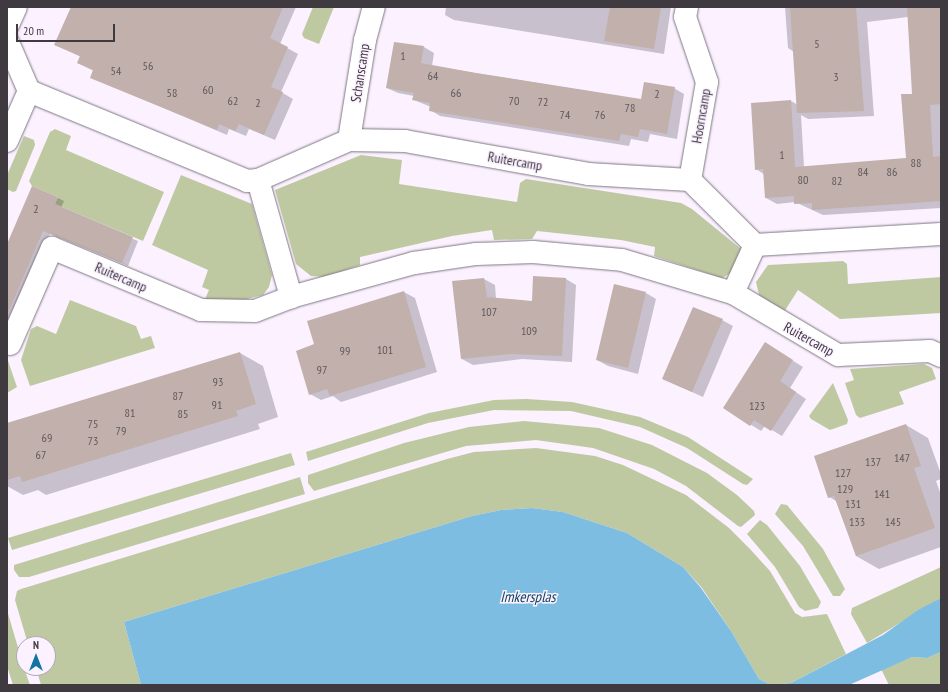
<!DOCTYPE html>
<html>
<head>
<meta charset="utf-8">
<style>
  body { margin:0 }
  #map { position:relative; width:948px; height:692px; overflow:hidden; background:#fbf1ff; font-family:"PT Sans Narrow",sans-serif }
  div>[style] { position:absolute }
  .green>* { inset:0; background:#bfc9a1 }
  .water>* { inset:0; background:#7dbde2 }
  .shadow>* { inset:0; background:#0003 }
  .building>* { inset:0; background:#c1b0ab }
  .roads { filter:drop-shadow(0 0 1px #7f7682) drop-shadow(0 0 1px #7f7682) }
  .minor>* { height:22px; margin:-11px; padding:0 11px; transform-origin:11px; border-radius:11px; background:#fff }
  span { translate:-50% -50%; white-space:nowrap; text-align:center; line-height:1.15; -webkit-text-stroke:3px #fbf1ff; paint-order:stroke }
  .number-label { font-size:12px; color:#5f585b }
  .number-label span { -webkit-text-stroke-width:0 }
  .street-label { font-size:14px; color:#3e3a40 }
  .water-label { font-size:15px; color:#12465f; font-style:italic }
  .frame { position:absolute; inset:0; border:8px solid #3e3a40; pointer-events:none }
  .north { position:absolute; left:16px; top:636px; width:40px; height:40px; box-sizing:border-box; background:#fbf1ff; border:1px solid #afa8b3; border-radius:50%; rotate:0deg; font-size:11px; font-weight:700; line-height:16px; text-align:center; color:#3e3a40 }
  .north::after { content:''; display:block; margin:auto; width:14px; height:18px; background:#1474a1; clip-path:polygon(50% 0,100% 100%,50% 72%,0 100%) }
  .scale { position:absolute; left:16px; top:24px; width:99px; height:18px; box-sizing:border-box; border:2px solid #3e3a40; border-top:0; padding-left:5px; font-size:12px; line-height:14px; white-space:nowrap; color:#3e3a40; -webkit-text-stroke:3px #fbf1ff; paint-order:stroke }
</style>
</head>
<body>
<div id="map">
  <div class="green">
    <i style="clip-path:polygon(313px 7px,334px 7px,319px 44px,304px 38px,302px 34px)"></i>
    <i style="clip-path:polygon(55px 129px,71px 136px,66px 150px,164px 192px,143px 241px,55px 204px,58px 197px,32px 186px,29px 181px,50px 132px)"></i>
    <i style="clip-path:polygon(24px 136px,34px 140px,35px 145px,16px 191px,13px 192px,7px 189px,7px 175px)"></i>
    <i style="clip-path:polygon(361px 155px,402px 160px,399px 184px,517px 202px,520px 183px,526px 179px,681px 203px,692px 209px,741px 249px,742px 256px,731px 273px,722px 278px,657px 257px,654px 256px,655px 247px,621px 240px,537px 231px,532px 239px,494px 240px,492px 230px,452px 236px,360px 257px,360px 265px,325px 277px,311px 276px,296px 264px,275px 190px)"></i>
    <i style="clip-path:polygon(181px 175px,252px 204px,272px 275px,269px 287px,263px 295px,221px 306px,205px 299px,209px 290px,202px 287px,208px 270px,152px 245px)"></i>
    <i style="clip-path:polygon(843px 261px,847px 264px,848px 284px,941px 277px,941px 313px,840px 319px,798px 290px,784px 312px,759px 295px,756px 282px,768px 265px)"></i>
    <i style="clip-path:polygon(70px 300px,136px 326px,141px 339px,151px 336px,155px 348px,30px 386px,21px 360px,31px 329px,37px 326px,56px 334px)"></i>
    <i style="clip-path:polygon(7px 358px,17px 387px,7px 393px)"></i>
    <i style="clip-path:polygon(924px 364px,932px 368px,936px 379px,899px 392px,904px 404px,860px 418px,856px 415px,845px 383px,854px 380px,850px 369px)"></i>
    <i style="clip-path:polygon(833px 383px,848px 420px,847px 424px,830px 430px,811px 419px,809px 416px)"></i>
    <i style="clip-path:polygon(526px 399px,572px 402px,640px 417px,688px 437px,753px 479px,747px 485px,743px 484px,687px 448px,640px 427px,571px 411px,494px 410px,428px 423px,308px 461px,306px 452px,429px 413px,494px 400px)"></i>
    <i style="clip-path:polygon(524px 421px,599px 428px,652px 445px,707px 473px,737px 495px,754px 511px,755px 515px,741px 527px,738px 526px,686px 486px,654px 469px,593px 448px,536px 440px,466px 446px,314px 491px,308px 483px,308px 475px,404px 443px,469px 427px)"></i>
    <i style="clip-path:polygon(536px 448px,595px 456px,623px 465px,686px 495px,729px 528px,750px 549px,770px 571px,795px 613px,802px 617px,827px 614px,846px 654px,791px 683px,771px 685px,759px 679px,731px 631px,702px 588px,683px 567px,627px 533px,563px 512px,532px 508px,501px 510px,472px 516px,124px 622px,141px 685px,41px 685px,36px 668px,48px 668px,48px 644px,28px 644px,15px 600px,17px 591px,21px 589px,447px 459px,474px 452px)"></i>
    <i style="clip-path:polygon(291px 453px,295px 465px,12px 550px,8px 538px)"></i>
    <i style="clip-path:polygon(300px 477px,305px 494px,29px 577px,19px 577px,14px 570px,14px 565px)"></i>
    <i style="clip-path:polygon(781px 504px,787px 505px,823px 549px,845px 589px,840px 596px,833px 596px,803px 546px,775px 514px)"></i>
    <i style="clip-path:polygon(760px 520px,767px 525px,800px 566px,821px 602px,818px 608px,805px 611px,799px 607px,775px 567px,747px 534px)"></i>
    <i style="clip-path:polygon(941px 567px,941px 598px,867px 643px,851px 614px,852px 608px)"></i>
    <i style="clip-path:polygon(7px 610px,24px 668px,30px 685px,13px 685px,7px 666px)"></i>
    <i style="clip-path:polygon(941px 652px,941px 685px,889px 685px,881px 669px,912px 657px,927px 658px)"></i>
  </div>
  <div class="water">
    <i style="clip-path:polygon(532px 508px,563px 512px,627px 533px,683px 567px,701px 588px,731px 631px,759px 679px,771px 685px,791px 683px,883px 635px,918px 610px,941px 598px,941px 652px,927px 658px,912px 657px,849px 685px,141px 685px,124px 622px,472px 516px,501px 510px)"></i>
  </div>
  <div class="shadow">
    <i style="clip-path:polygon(72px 7px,296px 7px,280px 44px,298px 54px,281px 92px,293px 99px,275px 140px,249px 129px,246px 136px,229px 129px,227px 135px,91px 77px,94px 71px,78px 63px,81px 57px,56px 45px)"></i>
    <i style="clip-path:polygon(446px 7px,671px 7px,664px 54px,454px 20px,445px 15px)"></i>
    <i style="clip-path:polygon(evenodd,785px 7px,941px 7px,941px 208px,823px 215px,795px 202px,777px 204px,766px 198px,765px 175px,756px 169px,791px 101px,798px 105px,794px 52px,788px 48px,785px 7px,908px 17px,913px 95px,907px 159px,804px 167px,801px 115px,808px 119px,874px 116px,867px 22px,908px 17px)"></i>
    <i style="clip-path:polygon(424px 47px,434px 53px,432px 66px,642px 100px,674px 88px,684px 94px,677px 139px,650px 134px,648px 142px,631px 139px,629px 146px,440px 116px,430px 110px,431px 107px,414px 100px,414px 96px,398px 93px,387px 88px)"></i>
    <i style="clip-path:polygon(58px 198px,64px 201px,61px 208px,138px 241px,128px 266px,50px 234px,7px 333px,7px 247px)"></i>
    <i style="clip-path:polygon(484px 279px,495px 285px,496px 299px,533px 302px,566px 279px,576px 285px,572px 362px,522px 359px,473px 365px,462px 359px)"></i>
    <i style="clip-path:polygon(404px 292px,415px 298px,437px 372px,341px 402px,333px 396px,321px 400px,310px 394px,315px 345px)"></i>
    <i style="clip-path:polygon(646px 293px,656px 299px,638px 374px,608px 366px,597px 360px)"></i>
    <i style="clip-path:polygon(722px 320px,733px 326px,703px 397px,663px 379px)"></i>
    <i style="clip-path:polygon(776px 350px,803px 367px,790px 388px,806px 399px,782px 436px,765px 426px,761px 431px,724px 408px)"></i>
    <i style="clip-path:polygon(240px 353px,263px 366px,278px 417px,258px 424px,260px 429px,46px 495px,38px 490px,23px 495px,7px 486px,7px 425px)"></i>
    <i style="clip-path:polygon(906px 425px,928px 438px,941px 474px,941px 479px,936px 481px,941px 495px,941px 547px,879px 569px,856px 556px,838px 502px,829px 497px)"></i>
  </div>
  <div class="building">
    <i style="clip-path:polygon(71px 7px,283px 7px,270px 38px,288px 47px,271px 87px,283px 92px,264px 135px,239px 124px,235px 131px,219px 124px,217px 130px,90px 78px,93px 70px,77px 63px,80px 56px,54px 45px)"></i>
    <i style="clip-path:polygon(610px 7px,661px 7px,654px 49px,604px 41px)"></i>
    <i style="clip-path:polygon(790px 7px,856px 7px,864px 111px,797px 113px)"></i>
    <i style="clip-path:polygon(907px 7px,941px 7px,941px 104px,930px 105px,933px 157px,941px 156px,941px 201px,812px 210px,812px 203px,794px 204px,794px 196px,765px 198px,763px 169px,755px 170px,751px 103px,791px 100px,795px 167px,906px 158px,901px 94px,912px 94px)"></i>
    <i style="clip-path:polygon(394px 42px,424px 46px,421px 63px,476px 73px,641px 99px,644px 82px,675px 87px,667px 134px,640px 129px,638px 137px,621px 134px,619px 141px,429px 111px,430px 103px,412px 100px,414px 93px,386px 88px)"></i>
    <i style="clip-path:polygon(32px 186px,58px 197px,55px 204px,133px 237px,122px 263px,43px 231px,7px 315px,7px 244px)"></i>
    <i style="clip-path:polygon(533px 276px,566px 278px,562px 356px,511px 354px,461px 359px,452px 281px,484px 278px,487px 297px,532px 301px)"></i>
    <i style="clip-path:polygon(614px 284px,646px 292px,628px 368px,596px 360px)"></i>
    <i style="clip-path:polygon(404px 291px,426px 367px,330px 396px,327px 389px,309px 395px,296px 351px,314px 344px,307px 321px)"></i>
    <i style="clip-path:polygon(693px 307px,723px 319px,692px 392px,662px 379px)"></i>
    <i style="clip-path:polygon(765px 342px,793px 360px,780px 381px,796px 392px,771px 431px,754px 420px,750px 426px,723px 408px)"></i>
    <i style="clip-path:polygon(240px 352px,256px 404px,236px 411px,238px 416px,22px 482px,20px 476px,7px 480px,7px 423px)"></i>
    <i style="clip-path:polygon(906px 424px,921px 466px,914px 468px,935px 528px,856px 556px,834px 496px,828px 498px,814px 456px)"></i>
  </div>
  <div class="roads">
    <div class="minor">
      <i style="left:687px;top:7px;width:10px;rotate:101deg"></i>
      <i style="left:685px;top:17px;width:69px;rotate:71.3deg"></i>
      <i style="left:707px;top:82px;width:99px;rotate:99.8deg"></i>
      <i style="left:7px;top:27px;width:22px;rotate:-66deg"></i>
      <i style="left:7px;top:40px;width:56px;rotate:66.7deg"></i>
      <i style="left:29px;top:91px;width:236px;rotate:22.4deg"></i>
      <i style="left:247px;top:181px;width:11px;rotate:-5deg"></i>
      <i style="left:258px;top:180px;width:99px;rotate:-23.7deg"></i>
      <i style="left:349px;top:140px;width:56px;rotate:1deg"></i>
      <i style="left:405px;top:141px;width:186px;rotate:10.2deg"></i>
      <i style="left:588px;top:174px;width:102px;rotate:3.4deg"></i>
      <i style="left:690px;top:180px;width:92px;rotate:45deg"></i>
      <i style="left:755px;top:245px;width:186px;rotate:-3.4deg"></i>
      <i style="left:349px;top:140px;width:101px;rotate:-80.9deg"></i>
      <i style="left:365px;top:40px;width:34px;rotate:-75deg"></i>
      <i style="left:7px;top:141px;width:55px;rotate:-66.3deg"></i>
      <i style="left:258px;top:180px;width:122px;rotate:74.2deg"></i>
      <i style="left:733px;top:293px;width:53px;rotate:-65.4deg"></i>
      <i style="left:10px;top:344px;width:105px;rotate:-66.4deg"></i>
      <i style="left:52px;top:248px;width:161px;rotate:22.6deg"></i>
      <i style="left:201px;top:310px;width:54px;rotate:1.1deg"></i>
      <i style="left:255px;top:311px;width:39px;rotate:-21deg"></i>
      <i style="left:291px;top:297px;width:128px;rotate:-15.5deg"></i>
      <i style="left:414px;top:263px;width:63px;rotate:-8.3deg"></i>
      <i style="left:476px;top:254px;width:57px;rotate:-2deg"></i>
      <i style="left:533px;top:252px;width:89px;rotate:5.1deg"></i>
      <i style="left:622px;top:260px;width:116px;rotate:16.6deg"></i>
      <i style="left:733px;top:293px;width:122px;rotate:30.6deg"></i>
      <i style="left:838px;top:355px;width:92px;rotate:-2.5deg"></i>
      <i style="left:930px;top:351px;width:12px;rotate:24deg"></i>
    </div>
  </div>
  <div class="number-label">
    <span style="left:817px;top:44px">5</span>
    <span style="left:403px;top:56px">1</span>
    <span style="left:148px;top:66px">56</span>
    <span style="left:116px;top:71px">54</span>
    <span style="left:433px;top:76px">64</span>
    <span style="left:836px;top:77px">3</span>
    <span style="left:208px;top:90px">60</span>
    <span style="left:172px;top:93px">58</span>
    <span style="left:456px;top:93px">66</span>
    <span style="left:657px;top:94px">2</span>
    <span style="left:233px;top:101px">62</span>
    <span style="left:514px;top:101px">70</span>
    <span style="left:543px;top:102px">72</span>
    <span style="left:258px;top:103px">2</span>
    <span style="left:630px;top:108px">78</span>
    <span style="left:565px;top:115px">74</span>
    <span style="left:600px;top:115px">76</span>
    <span style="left:782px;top:155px">1</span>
    <span style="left:916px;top:163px">88</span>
    <span style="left:863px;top:172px">84</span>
    <span style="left:892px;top:172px">86</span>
    <span style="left:803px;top:180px">80</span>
    <span style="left:837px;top:181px">82</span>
    <span style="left:36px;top:209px">2</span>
    <span style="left:489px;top:312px">107</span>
    <span style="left:529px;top:331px">109</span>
    <span style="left:385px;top:350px">101</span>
    <span style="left:345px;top:351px">99</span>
    <span style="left:322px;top:370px">97</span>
    <span style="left:218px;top:382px">93</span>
    <span style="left:178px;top:396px">87</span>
    <span style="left:217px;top:405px">91</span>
    <span style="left:757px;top:406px">123</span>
    <span style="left:130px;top:413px">81</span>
    <span style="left:183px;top:414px">85</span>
    <span style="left:93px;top:424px">75</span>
    <span style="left:121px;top:431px">79</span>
    <span style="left:47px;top:438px">69</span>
    <span style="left:93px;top:441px">73</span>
    <span style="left:41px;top:455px">67</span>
    <span style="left:902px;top:458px">147</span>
    <span style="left:873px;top:462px">137</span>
    <span style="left:843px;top:473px">127</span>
    <span style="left:845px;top:489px">129</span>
    <span style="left:882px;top:494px">141</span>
    <span style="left:853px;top:504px">131</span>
    <span style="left:857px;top:522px">133</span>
    <span style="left:893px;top:522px">145</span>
  </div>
  <div class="street-label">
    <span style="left:360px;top:73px;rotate:-81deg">Schanscamp</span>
    <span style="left:701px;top:116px;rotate:-80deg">Hoorncamp</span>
    <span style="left:515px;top:161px;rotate:10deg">Ruitercamp</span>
    <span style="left:121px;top:277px;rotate:23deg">Ruitercamp</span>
    <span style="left:809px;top:339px;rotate:29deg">Ruitercamp</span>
  </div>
  <div class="water-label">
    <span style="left:528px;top:597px">Imkersplas</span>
  </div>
  <div class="frame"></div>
  <div class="north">N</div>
  <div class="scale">20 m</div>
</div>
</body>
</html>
